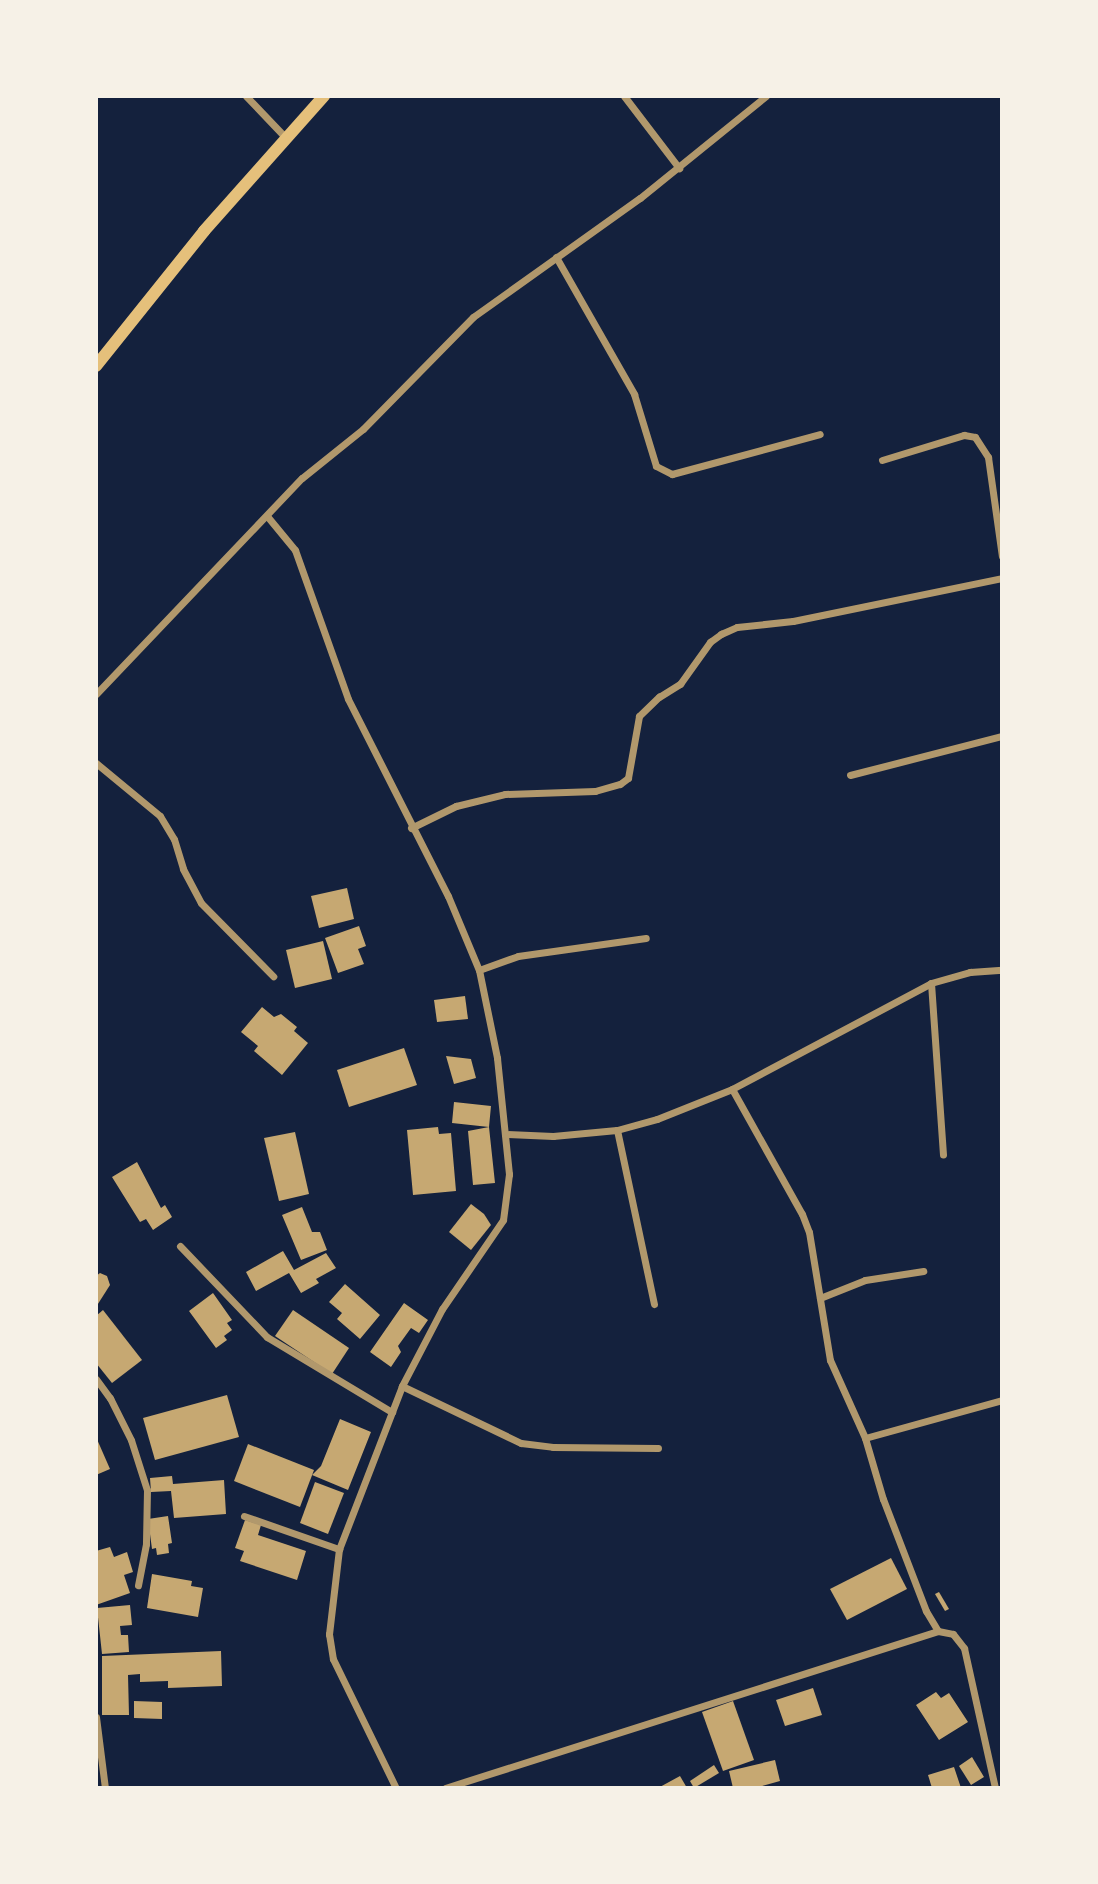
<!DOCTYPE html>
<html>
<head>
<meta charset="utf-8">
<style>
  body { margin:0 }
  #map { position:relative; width:1098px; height:1884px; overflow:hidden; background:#14213d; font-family:Karla,sans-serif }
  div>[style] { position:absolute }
  .building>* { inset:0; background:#c6a872 }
  .minor>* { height:7px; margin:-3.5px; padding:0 3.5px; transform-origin:3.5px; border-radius:3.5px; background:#b1986c }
  .secondary>* { height:12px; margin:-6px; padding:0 6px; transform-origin:6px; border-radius:6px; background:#e5c07b }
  span { translate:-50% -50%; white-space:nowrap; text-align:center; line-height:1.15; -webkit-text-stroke:7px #f6f1e7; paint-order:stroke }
  .frame { position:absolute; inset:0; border:98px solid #f6f1e7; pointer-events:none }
</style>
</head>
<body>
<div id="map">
  <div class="building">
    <i style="clip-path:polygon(347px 888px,354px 919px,319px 928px,311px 896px)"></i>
    <i style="clip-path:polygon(359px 926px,366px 946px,358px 949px,364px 964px,338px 973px,325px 938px)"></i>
    <i style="clip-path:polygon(323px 941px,332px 979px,295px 988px,286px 950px)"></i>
    <i style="clip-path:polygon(465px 996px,468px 1019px,437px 1022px,434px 1000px)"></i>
    <i style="clip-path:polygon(262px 1007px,274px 1017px,281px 1014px,297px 1027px,294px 1031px,308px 1043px,282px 1075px,254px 1051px,258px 1046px,241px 1032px)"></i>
    <i style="clip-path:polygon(404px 1048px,417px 1085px,349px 1107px,337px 1070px)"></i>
    <i style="clip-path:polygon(446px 1056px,471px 1059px,476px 1078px,454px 1084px)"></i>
    <i style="clip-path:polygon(454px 1102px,491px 1106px,489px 1127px,495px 1183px,473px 1185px,468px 1131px,489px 1127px,452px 1123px)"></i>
    <i style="clip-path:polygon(438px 1127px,439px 1134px,451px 1133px,456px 1191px,413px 1195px,407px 1130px)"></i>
    <i style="clip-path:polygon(295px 1132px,309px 1194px,279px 1201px,264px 1138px)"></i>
    <i style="clip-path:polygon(137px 1162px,161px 1208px,165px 1205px,172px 1217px,153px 1230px,146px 1219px,140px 1222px,112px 1177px)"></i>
    <i style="clip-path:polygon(471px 1204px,484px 1214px,491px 1225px,471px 1250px,449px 1232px)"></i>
    <i style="clip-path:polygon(302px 1207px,312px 1232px,320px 1232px,327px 1250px,301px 1260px,282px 1215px)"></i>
    <i style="clip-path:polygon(283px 1251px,294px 1270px,326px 1253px,336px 1268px,316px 1279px,319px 1283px,301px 1293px,289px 1273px,256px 1291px,246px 1272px)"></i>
    <i style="clip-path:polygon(100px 1273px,107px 1276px,110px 1285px,96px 1307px,96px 1276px)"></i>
    <i style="clip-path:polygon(345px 1284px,380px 1315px,360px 1339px,337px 1319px,342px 1313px,329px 1302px)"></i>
    <i style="clip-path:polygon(213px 1293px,232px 1320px,227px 1323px,232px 1330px,224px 1336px,227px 1340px,216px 1348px,189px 1311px)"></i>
    <i style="clip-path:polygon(404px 1303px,428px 1320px,419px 1333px,411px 1328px,398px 1346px,401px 1352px,391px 1367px,370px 1352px)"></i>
    <i style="clip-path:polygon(103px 1310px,142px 1360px,112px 1383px,96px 1363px,96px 1316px)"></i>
    <i style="clip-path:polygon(293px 1310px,349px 1348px,332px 1374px,275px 1336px)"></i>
    <i style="clip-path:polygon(227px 1395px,239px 1437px,155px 1460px,143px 1418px)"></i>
    <i style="clip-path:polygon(340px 1419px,371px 1432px,348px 1490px,312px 1475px,321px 1466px)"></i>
    <i style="clip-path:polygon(96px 1437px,110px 1469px,96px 1475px)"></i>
    <i style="clip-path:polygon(248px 1444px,314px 1470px,300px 1507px,234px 1481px)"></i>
    <i style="clip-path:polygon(172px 1476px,173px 1484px,224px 1480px,226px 1514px,174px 1518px,171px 1491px,151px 1492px,150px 1478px)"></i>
    <i style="clip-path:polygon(315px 1482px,344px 1493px,328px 1534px,300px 1523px)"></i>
    <i style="clip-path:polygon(168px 1516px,172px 1543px,168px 1544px,169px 1553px,157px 1555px,156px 1548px,152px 1549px,148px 1519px)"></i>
    <i style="clip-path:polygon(245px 1520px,261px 1525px,258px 1535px,306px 1551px,297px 1580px,240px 1561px,244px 1551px,235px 1548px)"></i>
    <i style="clip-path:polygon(110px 1547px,114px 1557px,127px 1552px,133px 1572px,124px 1575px,130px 1593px,96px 1605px,96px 1551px)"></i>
    <i style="clip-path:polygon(891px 1558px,907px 1589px,847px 1620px,830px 1589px)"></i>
    <i style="clip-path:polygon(152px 1574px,192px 1581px,191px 1586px,203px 1588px,198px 1617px,147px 1608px)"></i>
    <i style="clip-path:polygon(939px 1592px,949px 1609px,945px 1611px,935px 1594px)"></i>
    <i style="clip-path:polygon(130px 1605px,132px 1625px,120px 1626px,121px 1635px,128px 1635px,129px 1652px,102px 1654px,97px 1608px)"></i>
    <i style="clip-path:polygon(221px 1651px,222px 1686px,168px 1688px,168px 1681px,140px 1682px,140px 1674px,128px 1675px,129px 1715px,102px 1715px,102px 1656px)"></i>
    <i style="clip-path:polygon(813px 1688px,822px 1715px,785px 1726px,776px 1700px)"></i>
    <i style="clip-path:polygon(936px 1692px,941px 1698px,949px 1693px,968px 1722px,939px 1740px,916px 1705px)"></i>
    <i style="clip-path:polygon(134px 1701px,162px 1702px,162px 1719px,134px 1718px)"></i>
    <i style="clip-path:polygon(733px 1701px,754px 1760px,723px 1771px,702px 1712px)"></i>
    <i style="clip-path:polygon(972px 1757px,984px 1777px,971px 1785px,959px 1766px)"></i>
    <i style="clip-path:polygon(775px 1760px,780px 1781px,755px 1788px,733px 1788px,729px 1771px)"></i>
    <i style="clip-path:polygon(714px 1765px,719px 1773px,694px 1788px,690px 1781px)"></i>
    <i style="clip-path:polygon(954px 1767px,961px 1788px,932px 1788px,928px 1775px)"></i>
    <i style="clip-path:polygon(680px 1776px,687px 1788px,658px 1788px)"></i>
  </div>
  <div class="minor">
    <i style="left:246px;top:96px;width:58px;rotate:46.4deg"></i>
    <i style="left:624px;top:96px;width:91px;rotate:52.6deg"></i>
    <i style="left:556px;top:257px;width:158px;rotate:60.3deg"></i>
    <i style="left:634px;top:394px;width:75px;rotate:73deg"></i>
    <i style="left:656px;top:466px;width:18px;rotate:27deg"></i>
    <i style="left:672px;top:474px;width:153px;rotate:-15.1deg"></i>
    <i style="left:882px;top:460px;width:86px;rotate:-17deg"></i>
    <i style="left:964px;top:435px;width:11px;rotate:10deg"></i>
    <i style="left:975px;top:437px;width:24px;rotate:57deg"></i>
    <i style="left:988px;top:457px;width:100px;rotate:82deg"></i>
    <i style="left:267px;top:516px;width:44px;rotate:50.5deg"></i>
    <i style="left:295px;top:550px;width:158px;rotate:70.4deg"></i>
    <i style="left:348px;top:699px;width:221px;rotate:63.1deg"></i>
    <i style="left:448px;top:896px;width:80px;rotate:67.3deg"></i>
    <i style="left:479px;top:970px;width:90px;rotate:78.4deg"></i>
    <i style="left:497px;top:1058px;width:117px;rotate:84.1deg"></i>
    <i style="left:509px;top:1174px;width:46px;rotate:97.4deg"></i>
    <i style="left:503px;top:1220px;width:108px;rotate:124.4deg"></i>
    <i style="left:442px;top:1309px;width:87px;rotate:117.5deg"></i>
    <i style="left:402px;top:1386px;width:175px;rotate:111.1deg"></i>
    <i style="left:339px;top:1549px;width:86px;rotate:96.7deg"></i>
    <i style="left:329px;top:1634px;width:25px;rotate:81deg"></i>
    <i style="left:333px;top:1659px;width:144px;rotate:64deg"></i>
    <i style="left:96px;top:694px;width:298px;rotate:-46.4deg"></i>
    <i style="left:302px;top:478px;width:78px;rotate:-38.8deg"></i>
    <i style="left:363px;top:429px;width:157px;rotate:-45.5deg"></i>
    <i style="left:473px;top:317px;width:205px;rotate:-35.5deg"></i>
    <i style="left:640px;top:198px;width:162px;rotate:-39deg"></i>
    <i style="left:96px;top:763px;width:83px;rotate:39.6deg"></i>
    <i style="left:160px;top:816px;width:27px;rotate:59deg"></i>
    <i style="left:174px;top:839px;width:31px;rotate:73deg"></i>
    <i style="left:183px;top:869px;width:38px;rotate:62deg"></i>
    <i style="left:201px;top:903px;width:103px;rotate:45.4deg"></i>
    <i style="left:850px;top:775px;width:157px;rotate:-14.4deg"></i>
    <i style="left:411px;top:828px;width:50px;rotate:-26.1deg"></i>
    <i style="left:456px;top:806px;width:50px;rotate:-13.8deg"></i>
    <i style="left:505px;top:794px;width:90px;rotate:-1.9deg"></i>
    <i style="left:595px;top:791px;width:26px;rotate:-16deg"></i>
    <i style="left:620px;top:784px;width:10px;rotate:-37deg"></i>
    <i style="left:628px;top:778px;width:63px;rotate:-79.9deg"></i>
    <i style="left:639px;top:716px;width:28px;rotate:-44deg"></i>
    <i style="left:659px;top:697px;width:25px;rotate:-32deg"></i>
    <i style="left:680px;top:684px;width:52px;rotate:-54.5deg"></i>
    <i style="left:710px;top:642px;width:14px;rotate:-36deg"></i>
    <i style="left:721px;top:634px;width:17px;rotate:-24deg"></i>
    <i style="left:737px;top:627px;width:56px;rotate:-6.1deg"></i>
    <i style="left:793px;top:621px;width:213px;rotate:-11.6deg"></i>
    <i style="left:479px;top:970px;width:41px;rotate:-19.7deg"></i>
    <i style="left:518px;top:956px;width:129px;rotate:-8deg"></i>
    <i style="left:931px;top:983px;width:172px;rotate:86deg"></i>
    <i style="left:732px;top:1089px;width:143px;rotate:60.8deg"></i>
    <i style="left:802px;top:1214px;width:19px;rotate:69deg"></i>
    <i style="left:809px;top:1232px;width:130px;rotate:80.7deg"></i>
    <i style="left:830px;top:1360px;width:85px;rotate:65.8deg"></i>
    <i style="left:865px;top:1438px;width:64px;rotate:73.6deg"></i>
    <i style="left:883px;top:1499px;width:120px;rotate:69deg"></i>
    <i style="left:926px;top:1611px;width:23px;rotate:59deg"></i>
    <i style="left:617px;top:1130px;width:178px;rotate:78deg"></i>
    <i style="left:505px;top:1134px;width:48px;rotate:2.4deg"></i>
    <i style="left:553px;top:1136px;width:64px;rotate:-5.4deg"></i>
    <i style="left:617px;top:1130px;width:41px;rotate:-15.4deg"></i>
    <i style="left:657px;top:1119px;width:81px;rotate:-21.8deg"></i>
    <i style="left:732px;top:1089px;width:225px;rotate:-28deg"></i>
    <i style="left:931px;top:983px;width:41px;rotate:-15.8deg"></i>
    <i style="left:970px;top:972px;width:32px;rotate:-4deg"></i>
    <i style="left:180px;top:1246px;width:126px;rotate:46.3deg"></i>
    <i style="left:267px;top:1337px;width:146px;rotate:31deg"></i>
    <i style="left:820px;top:1298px;width:48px;rotate:-21.8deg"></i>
    <i style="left:865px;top:1280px;width:59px;rotate:-8.8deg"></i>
    <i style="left:96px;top:1379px;width:24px;rotate:54deg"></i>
    <i style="left:110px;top:1398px;width:47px;rotate:63.4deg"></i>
    <i style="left:131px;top:1440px;width:52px;rotate:72.3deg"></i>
    <i style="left:147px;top:1490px;width:54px;rotate:91.1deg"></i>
    <i style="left:146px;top:1544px;width:42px;rotate:101deg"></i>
    <i style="left:402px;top:1386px;width:132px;rotate:25.6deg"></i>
    <i style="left:521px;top:1443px;width:32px;rotate:7deg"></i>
    <i style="left:553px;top:1447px;width:105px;rotate:0.5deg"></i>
    <i style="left:865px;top:1438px;width:142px;rotate:-15.5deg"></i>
    <i style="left:244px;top:1516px;width:101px;rotate:19.2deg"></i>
    <i style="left:96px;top:1717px;width:72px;rotate:82.8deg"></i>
    <i style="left:445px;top:1788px;width:517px;rotate:-17.66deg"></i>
    <i style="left:938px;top:1631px;width:15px;rotate:11deg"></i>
    <i style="left:953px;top:1634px;width:18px;rotate:52deg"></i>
    <i style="left:964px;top:1648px;width:143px;rotate:77.5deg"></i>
  </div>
  <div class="secondary">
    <i style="left:96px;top:366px;width:173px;rotate:-51.3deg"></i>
    <i style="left:204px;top:231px;width:181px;rotate:-48.4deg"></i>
  </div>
  <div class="frame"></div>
</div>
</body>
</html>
